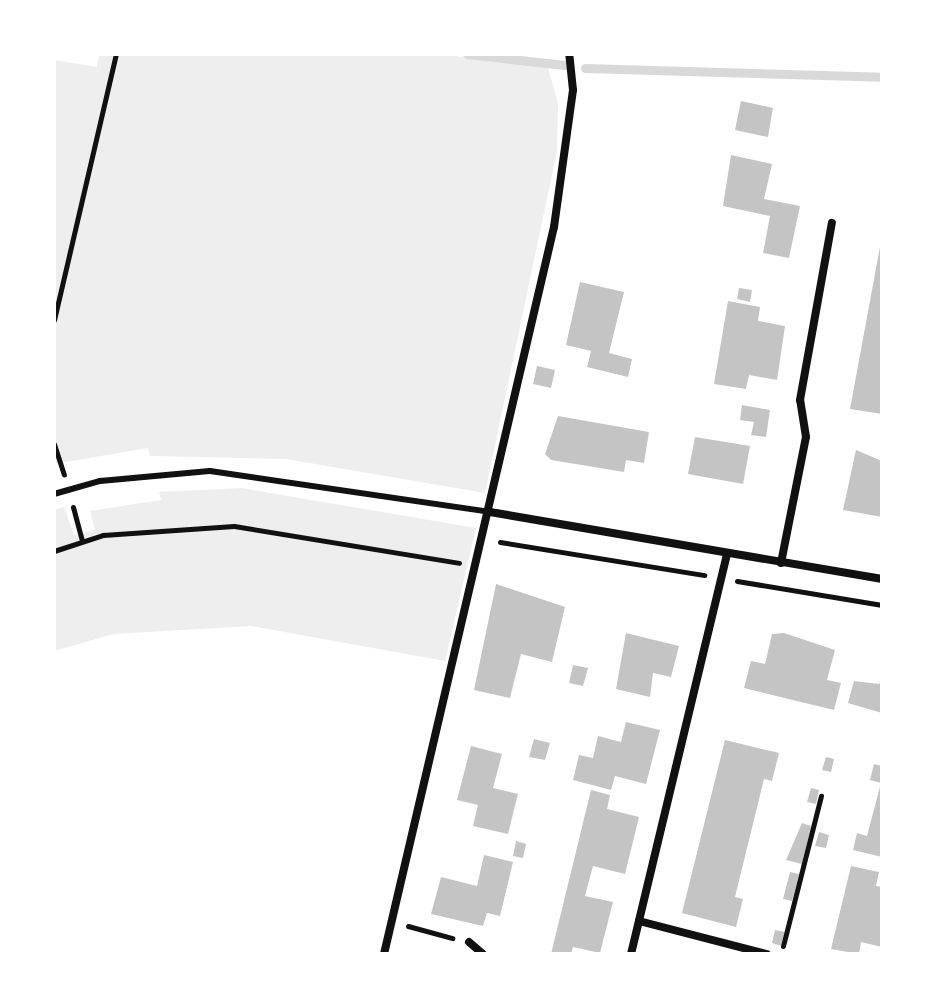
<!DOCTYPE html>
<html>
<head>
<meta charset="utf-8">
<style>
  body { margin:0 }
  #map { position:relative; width:936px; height:1008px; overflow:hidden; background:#fff; font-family:Montserrat,sans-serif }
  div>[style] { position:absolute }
  .green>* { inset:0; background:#eee }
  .stream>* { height:9px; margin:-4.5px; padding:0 4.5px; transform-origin:4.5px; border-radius:4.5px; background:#d9d9d9 }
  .building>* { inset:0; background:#c4c4c4 }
  .path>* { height:5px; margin:-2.5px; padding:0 2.5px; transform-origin:2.5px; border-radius:2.5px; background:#111 }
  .service>* { height:6px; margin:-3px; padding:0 3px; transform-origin:3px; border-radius:3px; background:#111 }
  .minor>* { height:8px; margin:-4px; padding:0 4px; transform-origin:4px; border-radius:4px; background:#111 }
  span { translate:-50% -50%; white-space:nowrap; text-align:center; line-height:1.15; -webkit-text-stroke:7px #fff; paint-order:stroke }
  .frame { position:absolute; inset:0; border:56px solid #fff; pointer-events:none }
</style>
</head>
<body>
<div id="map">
  <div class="green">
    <i style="clip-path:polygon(99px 54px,439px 54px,548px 68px,558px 103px,557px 151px,485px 493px,286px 459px,150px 456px,148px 448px,54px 464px,54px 60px,97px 67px)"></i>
    <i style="clip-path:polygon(241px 488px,476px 528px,445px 661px,251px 626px,114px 634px,54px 651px,54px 510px,64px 507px,74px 535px,95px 530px,90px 511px,161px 500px,159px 492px)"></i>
  </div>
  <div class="stream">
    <i style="left:467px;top:54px;width:98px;rotate:6.5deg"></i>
    <i style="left:585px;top:68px;width:297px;rotate:1.7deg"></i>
  </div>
  <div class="building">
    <i style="clip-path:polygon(741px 101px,773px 108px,768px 137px,735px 130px)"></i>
    <i style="clip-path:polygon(731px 155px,772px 164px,764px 199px,800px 206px,789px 258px,763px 253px,770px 216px,723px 206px)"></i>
    <i style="clip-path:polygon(882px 236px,882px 414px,850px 409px)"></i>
    <i style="clip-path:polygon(580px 282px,624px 292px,609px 353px,632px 359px,628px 377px,587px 367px,591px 351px,566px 345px)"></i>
    <i style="clip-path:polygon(739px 288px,752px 290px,750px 302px,737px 299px)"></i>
    <i style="clip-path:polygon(728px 301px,760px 307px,758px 321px,785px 326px,777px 380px,749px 375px,746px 389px,714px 384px)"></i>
    <i style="clip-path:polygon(537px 366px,555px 370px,551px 388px,533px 384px)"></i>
    <i style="clip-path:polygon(742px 405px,770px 410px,766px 437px,751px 435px,754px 422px,740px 420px)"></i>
    <i style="clip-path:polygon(558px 416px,649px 432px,644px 463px,626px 460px,624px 472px,551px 460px,545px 454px)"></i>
    <i style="clip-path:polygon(695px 437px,750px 446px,743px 484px,688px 474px)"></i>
    <i style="clip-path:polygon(856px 450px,882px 461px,882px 517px,843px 510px)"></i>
    <i style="clip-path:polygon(496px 584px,565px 607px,552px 662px,521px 654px,510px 698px,474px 690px)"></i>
    <i style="clip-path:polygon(626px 633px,679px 646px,671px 677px,653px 673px,650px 697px,616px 689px)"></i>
    <i style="clip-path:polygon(784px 633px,835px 650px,827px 680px,841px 683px,834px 710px,744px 688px,751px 661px,765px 664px,772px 634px)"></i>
    <i style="clip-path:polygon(573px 665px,588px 668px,583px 686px,569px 683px)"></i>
    <i style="clip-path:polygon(882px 678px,882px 713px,848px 703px,854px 681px,879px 684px)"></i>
    <i style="clip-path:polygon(626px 722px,660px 730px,646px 784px,615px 776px,611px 790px,573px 780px,579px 755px,593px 758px,598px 736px,621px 742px)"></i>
    <i style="clip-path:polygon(534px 739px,550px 743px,545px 760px,529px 757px)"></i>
    <i style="clip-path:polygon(725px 740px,779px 753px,772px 781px,764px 779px,735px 897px,743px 899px,736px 927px,682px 913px)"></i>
    <i style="clip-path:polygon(471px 746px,502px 754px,493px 788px,518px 794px,508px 834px,473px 826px,478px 805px,457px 800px)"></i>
    <i style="clip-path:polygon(826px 757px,834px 759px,831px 772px,822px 770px)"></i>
    <i style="clip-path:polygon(874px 764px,882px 766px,882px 857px,853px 850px,857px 833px,867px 836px,881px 783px,870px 780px)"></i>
    <i style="clip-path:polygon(811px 788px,819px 790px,816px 804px,807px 802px)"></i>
    <i style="clip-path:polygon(591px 790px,610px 795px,607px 809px,639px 817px,625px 874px,593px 866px,585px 896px,613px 902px,600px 953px,573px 947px,571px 954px,551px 954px)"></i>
    <i style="clip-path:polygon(802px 823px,811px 826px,802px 864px,786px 860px)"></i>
    <i style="clip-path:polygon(819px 832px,829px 835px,826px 848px,815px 846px)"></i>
    <i style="clip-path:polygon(516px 841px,526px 844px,523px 858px,513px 856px)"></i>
    <i style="clip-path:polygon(484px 855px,513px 862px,500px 916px,487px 913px,483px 926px,431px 914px,441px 877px,477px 886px)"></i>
    <i style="clip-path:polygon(851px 866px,879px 872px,876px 886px,882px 887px,882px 947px,861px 942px,859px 954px,831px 949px)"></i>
    <i style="clip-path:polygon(790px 872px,799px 874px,792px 901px,783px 899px)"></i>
    <i style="clip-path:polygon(775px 930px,785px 932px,781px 946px,772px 943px)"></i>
  </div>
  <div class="path">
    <i style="left:54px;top:320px;width:273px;rotate:-76.9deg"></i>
    <i style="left:54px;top:444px;width:32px;rotate:72deg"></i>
    <i style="left:73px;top:507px;width:35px;rotate:75deg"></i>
    <i style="left:500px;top:542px;width:207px;rotate:9.2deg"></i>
    <i style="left:54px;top:551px;width:52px;rotate:-18.1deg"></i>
    <i style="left:103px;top:535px;width:131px;rotate:-3.9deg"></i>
    <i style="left:234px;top:526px;width:228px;rotate:9.3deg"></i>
    <i style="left:737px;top:581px;width:147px;rotate:9.4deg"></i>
    <i style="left:408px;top:926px;width:46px;rotate:15.3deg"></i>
    <i style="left:783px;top:946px;width:155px;rotate:-75.8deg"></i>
  </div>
  <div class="service">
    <i style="left:54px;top:494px;width:48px;rotate:-15.8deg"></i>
    <i style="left:100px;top:481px;width:110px;rotate:-5.2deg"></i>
    <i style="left:210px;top:471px;width:283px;rotate:8.3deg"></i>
  </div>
  <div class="minor">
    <i style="left:490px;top:512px;width:398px;rotate:9.7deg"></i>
    <i style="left:781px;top:563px;width:128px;rotate:-78.8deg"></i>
    <i style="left:806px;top:437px;width:37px;rotate:-99deg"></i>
    <i style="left:800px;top:400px;width:180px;rotate:-79.8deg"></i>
    <i style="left:639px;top:921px;width:132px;rotate:14.5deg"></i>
    <i style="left:469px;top:942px;width:18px;rotate:41deg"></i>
    <i style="left:384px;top:954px;width:747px;rotate:-76.84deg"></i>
    <i style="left:554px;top:227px;width:138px;rotate:-82.1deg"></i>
    <i style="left:573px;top:90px;width:36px;rotate:-96deg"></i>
    <i style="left:631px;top:954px;width:411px;rotate:-76.5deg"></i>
  </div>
  <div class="frame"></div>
</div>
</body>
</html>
